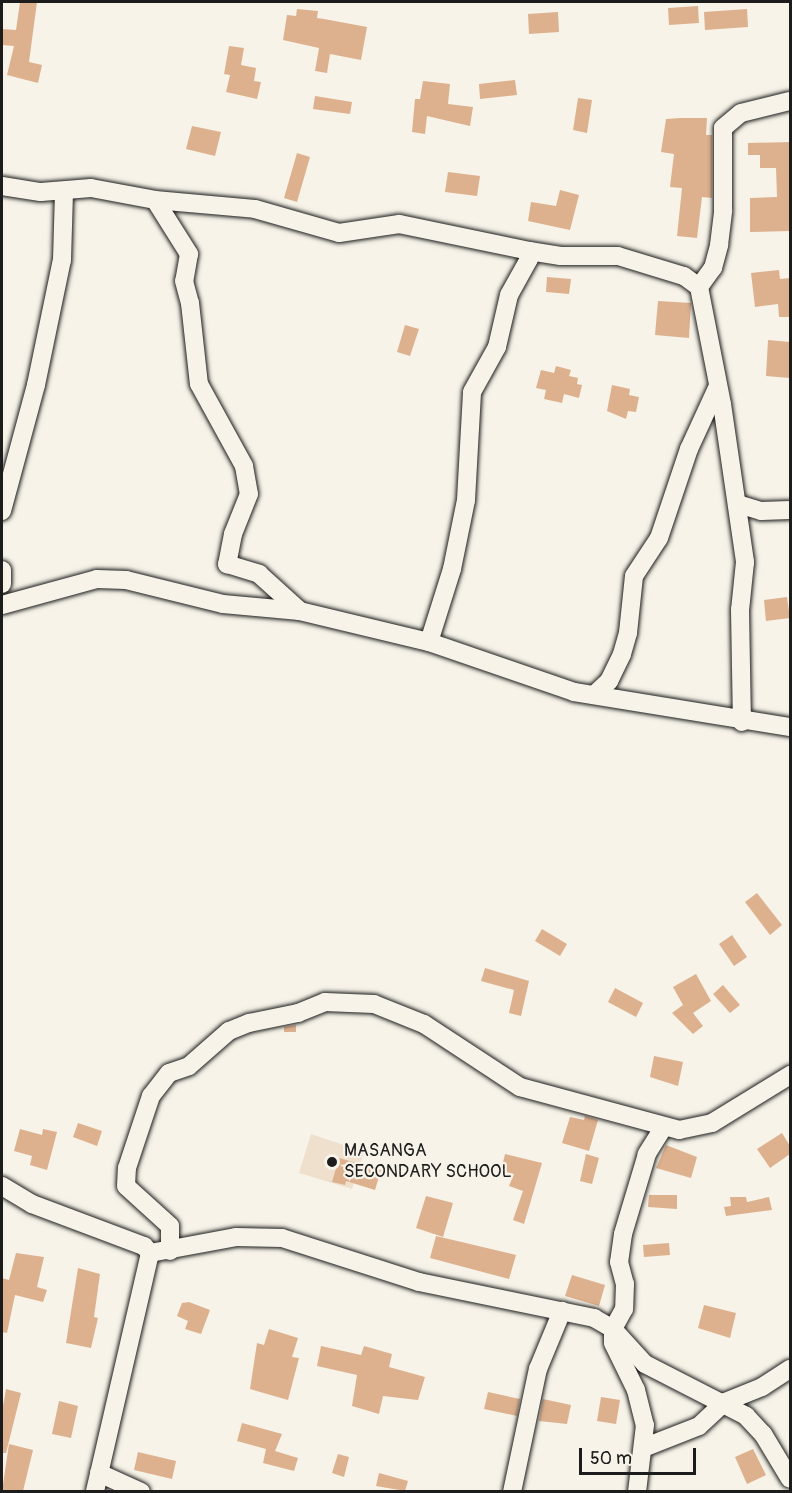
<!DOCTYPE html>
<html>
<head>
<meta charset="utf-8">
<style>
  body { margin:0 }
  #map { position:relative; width:792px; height:1493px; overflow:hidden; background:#f7f3e8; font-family:Pangolin,sans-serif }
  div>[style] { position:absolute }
  .built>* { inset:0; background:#efdfcd }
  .building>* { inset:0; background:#ddb18e }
  .roads { filter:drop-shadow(0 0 2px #1c1c1c) drop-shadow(0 0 2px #1c1c1c) }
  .street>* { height:18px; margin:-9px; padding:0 9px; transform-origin:9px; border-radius:9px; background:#f7f3e8 }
  .dots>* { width:16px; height:16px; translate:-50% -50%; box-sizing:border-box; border:3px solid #f7f3e8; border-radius:50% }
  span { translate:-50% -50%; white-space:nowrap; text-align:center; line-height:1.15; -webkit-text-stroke:4.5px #f7f3e8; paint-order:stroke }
  .poi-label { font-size:18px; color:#1c1c1c }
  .left { translate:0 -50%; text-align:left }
  .frame { position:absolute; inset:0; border:3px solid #1c1c1c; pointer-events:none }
  .scale { position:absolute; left:579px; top:1448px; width:117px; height:27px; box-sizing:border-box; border:3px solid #1c1c1c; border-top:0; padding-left:8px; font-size:18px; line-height:21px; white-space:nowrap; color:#1c1c1c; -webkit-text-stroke:4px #f7f3e8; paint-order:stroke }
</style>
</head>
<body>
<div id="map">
  <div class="built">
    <i style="clip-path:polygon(311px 1134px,364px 1152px,352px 1189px,299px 1173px)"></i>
  </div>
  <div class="building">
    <i style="clip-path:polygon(20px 2px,37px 2px,29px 62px,42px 65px,38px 83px,7px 75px,14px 46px,2px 45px,2px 29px,16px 30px)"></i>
    <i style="clip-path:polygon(698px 6px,699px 23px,669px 25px,668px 8px)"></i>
    <i style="clip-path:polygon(297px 9px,318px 11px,317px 18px,324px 19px,367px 27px,361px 60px,330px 54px,327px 73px,315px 71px,319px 48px,283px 40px,287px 15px,296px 16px)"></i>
    <i style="clip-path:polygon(747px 9px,748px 27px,705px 30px,704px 12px)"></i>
    <i style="clip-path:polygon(558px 12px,559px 32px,529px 34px,528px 14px)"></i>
    <i style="clip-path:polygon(229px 46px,244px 48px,241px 65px,256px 68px,254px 81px,261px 82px,257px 99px,226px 92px,230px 75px,224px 74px)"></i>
    <i style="clip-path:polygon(515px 80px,517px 95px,480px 99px,479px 84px)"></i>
    <i style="clip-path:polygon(423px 81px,450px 84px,448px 104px,473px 107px,470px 126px,427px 116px,425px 134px,412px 132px,415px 99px,420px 99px)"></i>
    <i style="clip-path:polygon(315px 96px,352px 102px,350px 114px,313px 109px)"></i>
    <i style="clip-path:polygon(578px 98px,592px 100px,587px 133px,573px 130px)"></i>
    <i style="clip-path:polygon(680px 118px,707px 118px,706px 135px,712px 135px,712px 198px,702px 197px,697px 238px,677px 236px,682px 188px,670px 187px,674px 154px,661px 152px,666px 119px)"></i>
    <i style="clip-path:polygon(192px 126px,221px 132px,215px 156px,186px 149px)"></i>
    <i style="clip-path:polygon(790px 142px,790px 231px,750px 232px,750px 198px,777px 197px,776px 168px,760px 168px,760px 155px,748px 155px,748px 143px)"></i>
    <i style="clip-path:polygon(297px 153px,310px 157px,297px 202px,284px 198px)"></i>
    <i style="clip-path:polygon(448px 172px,480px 176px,477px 196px,445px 192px)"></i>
    <i style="clip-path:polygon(560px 190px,579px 195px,570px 230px,528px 221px,531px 202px,556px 206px)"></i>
    <i style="clip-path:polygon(779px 270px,780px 279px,790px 278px,790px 317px,779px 317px,778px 304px,755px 307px,751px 273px)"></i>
    <i style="clip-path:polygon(547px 277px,571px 279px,569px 294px,546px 292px)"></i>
    <i style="clip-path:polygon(658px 301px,691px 303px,689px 338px,655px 335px)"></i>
    <i style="clip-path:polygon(405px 325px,419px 329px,410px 356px,397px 352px)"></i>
    <i style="clip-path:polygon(768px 340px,790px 342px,790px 378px,766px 376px)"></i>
    <i style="clip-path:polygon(556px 366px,571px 370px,569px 376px,578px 378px,577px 384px,582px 385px,579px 398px,564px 394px,562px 403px,544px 399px,546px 390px,536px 388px,541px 370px,554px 373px)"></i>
    <i style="clip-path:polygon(612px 385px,630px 389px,629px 395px,639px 397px,636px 412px,628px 411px,626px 419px,607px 411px)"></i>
    <i style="clip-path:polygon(787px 597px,790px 618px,766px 621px,764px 600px)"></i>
    <i style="clip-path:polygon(757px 893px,782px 925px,770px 935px,745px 902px)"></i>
    <i style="clip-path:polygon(542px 929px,567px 944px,560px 956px,535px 941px)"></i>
    <i style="clip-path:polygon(732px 935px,747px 957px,734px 966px,719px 944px)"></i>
    <i style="clip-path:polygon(485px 968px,529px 981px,521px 1016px,509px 1013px,514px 990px,481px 981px)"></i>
    <i style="clip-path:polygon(696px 974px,711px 1001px,693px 1013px,703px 1026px,693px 1034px,672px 1013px,683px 1005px,673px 987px)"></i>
    <i style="clip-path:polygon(723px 985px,740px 1005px,730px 1013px,713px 994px)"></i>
    <i style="clip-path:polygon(615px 988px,643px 1003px,636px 1017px,608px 1002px)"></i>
    <i style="clip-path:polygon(296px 1025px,296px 1032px,284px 1032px,284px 1027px)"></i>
    <i style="clip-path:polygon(654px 1056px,683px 1062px,678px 1086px,650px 1077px)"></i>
    <i style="clip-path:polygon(585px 1116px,598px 1120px,589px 1151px,562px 1143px,570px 1117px,584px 1120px)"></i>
    <i style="clip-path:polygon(78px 1123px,102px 1131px,97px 1146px,73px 1137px)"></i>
    <i style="clip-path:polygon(20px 1129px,42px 1135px,43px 1129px,57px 1132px,47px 1170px,30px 1165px,32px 1156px,14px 1151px)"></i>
    <i style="clip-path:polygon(782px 1133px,790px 1146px,790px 1154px,770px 1168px,757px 1149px)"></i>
    <i style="clip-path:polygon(666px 1145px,697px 1157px,691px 1178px,656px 1168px)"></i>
    <i style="clip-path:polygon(505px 1154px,542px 1163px,524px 1224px,513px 1220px,523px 1191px,509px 1186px,514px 1174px,501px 1171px)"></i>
    <i style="clip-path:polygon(586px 1154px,599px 1158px,592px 1184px,580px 1181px)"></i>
    <i style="clip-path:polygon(339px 1158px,381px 1170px,375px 1190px,346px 1181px,345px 1185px,332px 1182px)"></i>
    <i style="clip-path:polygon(649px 1195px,677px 1195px,677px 1209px,648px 1207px)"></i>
    <i style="clip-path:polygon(426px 1196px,453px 1203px,443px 1237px,416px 1228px)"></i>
    <i style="clip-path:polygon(730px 1197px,746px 1197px,747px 1202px,769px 1197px,772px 1210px,726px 1216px,724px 1207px,731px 1206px)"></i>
    <i style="clip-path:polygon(436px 1236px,516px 1255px,509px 1279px,430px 1258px)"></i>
    <i style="clip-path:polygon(669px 1243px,670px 1255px,644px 1257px,643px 1245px)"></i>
    <i style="clip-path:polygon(16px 1253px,44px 1257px,37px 1287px,47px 1290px,43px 1302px,15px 1295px,7px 1333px,2px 1332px,2px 1278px,9px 1280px)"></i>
    <i style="clip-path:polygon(78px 1268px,100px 1274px,94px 1317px,98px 1318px,91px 1348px,66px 1343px)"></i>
    <i style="clip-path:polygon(572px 1275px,605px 1285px,599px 1306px,565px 1296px)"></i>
    <i style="clip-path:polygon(189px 1302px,210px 1310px,201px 1334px,185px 1329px,188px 1321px,177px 1316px,182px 1303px)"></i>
    <i style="clip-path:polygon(704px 1305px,736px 1313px,730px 1338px,698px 1328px)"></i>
    <i style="clip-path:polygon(269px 1329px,298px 1338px,292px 1357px,299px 1358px,288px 1400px,250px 1389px,257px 1343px,264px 1345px)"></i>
    <i style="clip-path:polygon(321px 1346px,361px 1355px,364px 1346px,392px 1354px,389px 1367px,425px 1377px,418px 1400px,383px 1396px,379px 1414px,352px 1406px,357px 1375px,317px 1366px)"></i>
    <i style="clip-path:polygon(6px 1389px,21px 1393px,6px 1453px,2px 1453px,2px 1412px)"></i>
    <i style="clip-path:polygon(488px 1392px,520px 1399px,517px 1416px,484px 1409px)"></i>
    <i style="clip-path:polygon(601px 1397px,620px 1400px,616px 1424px,597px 1421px)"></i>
    <i style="clip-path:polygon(543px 1399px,571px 1405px,567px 1424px,539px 1421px)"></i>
    <i style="clip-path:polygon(59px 1401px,78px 1406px,71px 1438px,52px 1434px)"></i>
    <i style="clip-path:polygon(242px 1423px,282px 1434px,275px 1451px,298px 1458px,294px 1471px,263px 1463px,266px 1449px,237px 1441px)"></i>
    <i style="clip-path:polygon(9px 1444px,33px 1450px,23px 1491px,2px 1491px)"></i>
    <i style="clip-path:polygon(753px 1449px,766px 1475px,747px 1484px,735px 1457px)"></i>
    <i style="clip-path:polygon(138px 1452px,176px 1461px,172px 1479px,134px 1470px)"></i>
    <i style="clip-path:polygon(338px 1454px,349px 1457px,344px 1477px,332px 1473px)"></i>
    <i style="clip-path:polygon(379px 1473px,408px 1481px,405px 1491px,376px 1486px)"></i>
  </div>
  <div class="roads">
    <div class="street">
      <i style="left:2px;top:186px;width:39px;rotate:9deg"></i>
      <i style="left:41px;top:192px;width:50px;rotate:-4.6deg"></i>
      <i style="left:91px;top:188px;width:65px;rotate:10.6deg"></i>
      <i style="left:155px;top:200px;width:100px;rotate:5.1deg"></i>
      <i style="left:255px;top:209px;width:87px;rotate:15.9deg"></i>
      <i style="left:339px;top:233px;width:61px;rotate:-8.5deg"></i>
      <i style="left:399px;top:224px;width:133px;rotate:11.7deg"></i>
      <i style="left:155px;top:200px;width:64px;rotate:57.8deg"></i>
      <i style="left:189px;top:254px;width:27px;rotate:100deg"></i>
      <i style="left:184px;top:281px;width:23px;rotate:75deg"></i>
      <i style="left:190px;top:303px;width:81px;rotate:83.7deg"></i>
      <i style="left:199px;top:384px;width:94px;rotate:61.2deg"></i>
      <i style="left:244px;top:466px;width:28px;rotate:80deg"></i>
      <i style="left:249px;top:494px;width:43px;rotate:111.8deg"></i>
      <i style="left:233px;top:534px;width:31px;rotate:101deg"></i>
      <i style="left:227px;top:564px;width:34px;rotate:17deg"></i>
      <i style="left:259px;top:574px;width:55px;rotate:42.1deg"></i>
      <i style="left:699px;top:287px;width:24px;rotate:-54deg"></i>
      <i style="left:713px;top:268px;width:24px;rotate:-75deg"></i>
      <i style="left:719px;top:245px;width:35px;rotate:-83deg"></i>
      <i style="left:723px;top:210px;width:82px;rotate:-90deg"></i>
      <i style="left:723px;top:128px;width:23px;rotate:-40deg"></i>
      <i style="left:741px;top:113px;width:50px;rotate:-13.8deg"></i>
      <i style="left:738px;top:504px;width:24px;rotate:17deg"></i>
      <i style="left:761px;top:511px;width:29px;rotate:-2deg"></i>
      <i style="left:2px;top:511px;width:131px;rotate:-74.9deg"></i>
      <i style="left:36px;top:385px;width:128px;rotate:-78.3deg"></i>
      <i style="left:62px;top:260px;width:68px;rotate:-88.3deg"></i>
      <i style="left:2px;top:570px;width:14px;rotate:90deg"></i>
      <i style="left:2px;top:605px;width:98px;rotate:-15.3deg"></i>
      <i style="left:97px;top:579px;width:29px;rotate:2deg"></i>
      <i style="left:126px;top:580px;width:100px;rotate:13.9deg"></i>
      <i style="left:223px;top:604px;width:77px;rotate:5.2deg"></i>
      <i style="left:300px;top:611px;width:133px;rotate:13.5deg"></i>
      <i style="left:429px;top:642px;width:153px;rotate:19deg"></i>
      <i style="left:574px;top:692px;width:219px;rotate:9.2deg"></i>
      <i style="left:429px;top:642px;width:77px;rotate:-72.5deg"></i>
      <i style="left:452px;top:569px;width:70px;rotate:-78.5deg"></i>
      <i style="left:466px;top:500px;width:108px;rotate:-86.8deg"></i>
      <i style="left:472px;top:392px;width:51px;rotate:-60.9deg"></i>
      <i style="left:497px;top:347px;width:53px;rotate:-77deg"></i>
      <i style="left:509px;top:295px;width:41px;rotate:-60.9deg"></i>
      <i style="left:529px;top:259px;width:8px;rotate:-90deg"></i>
      <i style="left:529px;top:251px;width:32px;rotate:9deg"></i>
      <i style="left:561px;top:256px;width:57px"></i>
      <i style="left:618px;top:256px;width:69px;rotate:16.9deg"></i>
      <i style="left:684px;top:276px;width:19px;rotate:36deg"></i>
      <i style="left:699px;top:287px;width:119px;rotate:78.9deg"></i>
      <i style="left:722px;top:404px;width:160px;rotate:81.7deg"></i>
      <i style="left:745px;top:562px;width:48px;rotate:95.9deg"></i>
      <i style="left:740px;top:610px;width:112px;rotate:89deg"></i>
      <i style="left:594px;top:695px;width:21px;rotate:-43deg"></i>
      <i style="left:609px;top:681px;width:30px;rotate:-64deg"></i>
      <i style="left:622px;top:654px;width:22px;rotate:-74deg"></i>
      <i style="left:628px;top:633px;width:57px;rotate:-84deg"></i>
      <i style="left:634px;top:576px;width:45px;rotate:-56.7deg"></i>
      <i style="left:659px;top:538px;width:94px;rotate:-71.4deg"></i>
      <i style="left:689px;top:449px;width:69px;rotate:-65.3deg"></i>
      <i style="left:663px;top:1128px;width:31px;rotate:122deg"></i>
      <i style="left:647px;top:1154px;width:84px;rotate:106.7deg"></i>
      <i style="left:623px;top:1234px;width:28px;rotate:98deg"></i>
      <i style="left:619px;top:1262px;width:23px;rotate:75deg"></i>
      <i style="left:625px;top:1284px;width:25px;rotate:92deg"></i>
      <i style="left:624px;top:1309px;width:23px;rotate:119deg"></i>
      <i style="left:613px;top:1329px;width:47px;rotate:47.6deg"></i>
      <i style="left:645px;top:1364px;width:114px;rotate:27.2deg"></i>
      <i style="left:746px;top:1416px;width:25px;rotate:47deg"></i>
      <i style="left:763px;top:1434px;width:52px;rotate:59deg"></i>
      <i style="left:2px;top:1186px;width:35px;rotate:31deg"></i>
      <i style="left:32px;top:1204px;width:120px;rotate:20.6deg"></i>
      <i style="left:144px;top:1246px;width:9px;rotate:49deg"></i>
      <i style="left:150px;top:1253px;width:245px;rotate:103deg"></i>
      <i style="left:170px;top:1251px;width:25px;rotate:-90deg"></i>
      <i style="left:170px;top:1226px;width:59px;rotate:-137.7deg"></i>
      <i style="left:126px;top:1186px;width:18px;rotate:-87deg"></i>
      <i style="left:127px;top:1168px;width:76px;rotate:-71.6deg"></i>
      <i style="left:151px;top:1096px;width:29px;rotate:-52deg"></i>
      <i style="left:169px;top:1073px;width:21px;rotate:-19deg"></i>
      <i style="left:189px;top:1066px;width:53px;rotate:-41.2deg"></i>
      <i style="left:229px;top:1031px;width:22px;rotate:-22deg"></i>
      <i style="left:249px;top:1023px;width:50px;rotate:-11.5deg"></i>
      <i style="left:298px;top:1013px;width:29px;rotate:-22deg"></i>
      <i style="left:325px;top:1002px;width:49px;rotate:2.3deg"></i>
      <i style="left:374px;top:1004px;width:54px;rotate:21.8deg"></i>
      <i style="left:424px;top:1024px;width:115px;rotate:33.3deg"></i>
      <i style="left:520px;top:1087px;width:165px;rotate:15.1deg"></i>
      <i style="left:679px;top:1130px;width:34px;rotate:-12deg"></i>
      <i style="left:712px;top:1123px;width:92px;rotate:-31.6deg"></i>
      <i style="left:150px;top:1253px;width:87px;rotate:-10.5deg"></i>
      <i style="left:236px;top:1237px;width:46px;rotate:1.2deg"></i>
      <i style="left:282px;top:1238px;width:144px;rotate:17.8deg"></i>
      <i style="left:419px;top:1282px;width:179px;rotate:11.6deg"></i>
      <i style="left:594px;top:1318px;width:22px;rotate:30deg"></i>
      <i style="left:613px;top:1329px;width:14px;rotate:90deg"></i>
      <i style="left:613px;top:1343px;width:52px;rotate:63.9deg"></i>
      <i style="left:636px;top:1390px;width:36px;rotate:76deg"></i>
      <i style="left:645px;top:1425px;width:67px;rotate:96.8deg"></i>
      <i style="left:643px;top:1448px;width:60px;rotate:-21.4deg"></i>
      <i style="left:699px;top:1426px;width:35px;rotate:-43deg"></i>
      <i style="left:725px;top:1402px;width:40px;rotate:-22deg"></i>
      <i style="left:762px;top:1387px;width:33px;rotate:-33deg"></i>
      <i style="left:99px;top:1473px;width:46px;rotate:24.3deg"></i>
      <i style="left:512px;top:1492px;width:126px;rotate:-78.1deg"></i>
      <i style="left:538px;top:1369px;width:63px;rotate:-67.5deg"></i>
    </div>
  </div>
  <div class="dots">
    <i style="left:332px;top:1162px;background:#1c1c1c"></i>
  </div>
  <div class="poi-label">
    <span class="left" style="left:344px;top:1162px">MASANGA<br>SECONDARY SCHOOL</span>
  </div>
  <div class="frame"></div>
  <div class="scale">50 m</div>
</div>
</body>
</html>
